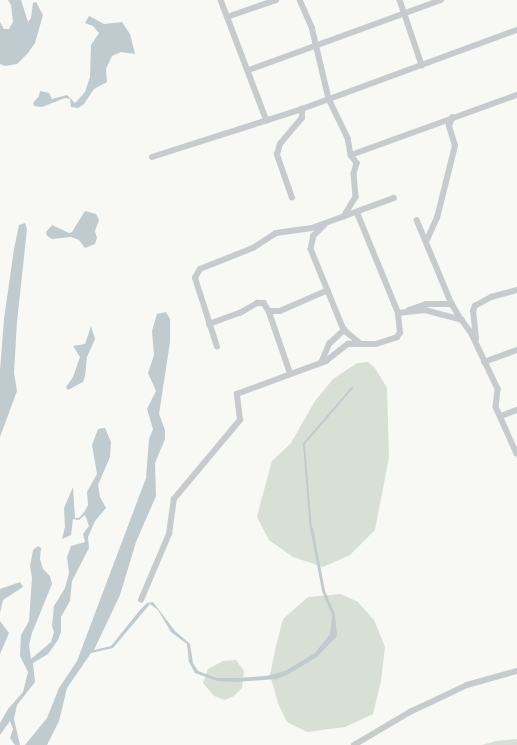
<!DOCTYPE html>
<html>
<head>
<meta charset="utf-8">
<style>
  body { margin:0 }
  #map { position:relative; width:517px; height:745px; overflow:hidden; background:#f8f8f4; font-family:"Open Sans",sans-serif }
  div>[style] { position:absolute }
  .green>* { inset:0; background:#d8e0d5 }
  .water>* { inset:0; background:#c0cbd0 }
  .stream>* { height:1.5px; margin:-0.75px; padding:0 0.75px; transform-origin:0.75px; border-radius:0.75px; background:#c0cbd0 }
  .minor>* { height:5.5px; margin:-2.75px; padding:0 2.75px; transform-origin:2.75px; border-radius:2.75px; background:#c7cbce }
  span { translate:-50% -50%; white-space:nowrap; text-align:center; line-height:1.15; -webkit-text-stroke:4px #fff; paint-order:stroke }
</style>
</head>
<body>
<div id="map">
  <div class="green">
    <i style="clip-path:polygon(368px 362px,375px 368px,387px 388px,389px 457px,375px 530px,350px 555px,323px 567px,293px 557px,269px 540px,257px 517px,261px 501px,272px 461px,291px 443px,315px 401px,333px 379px,357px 363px)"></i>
    <i style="clip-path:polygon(341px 594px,358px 602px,374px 620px,385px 647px,381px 681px,373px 714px,345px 727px,307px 732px,287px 722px,279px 706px,270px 675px,276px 646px,283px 619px,308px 597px)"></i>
    <i style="clip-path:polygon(236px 660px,244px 671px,242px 688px,234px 696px,225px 700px,214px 696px,203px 683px,208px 669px,223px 661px)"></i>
    <i style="clip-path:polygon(517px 739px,517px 745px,482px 745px,496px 741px)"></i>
  </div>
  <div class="water">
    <i style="clip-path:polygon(8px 0,21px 0,28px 22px,31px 18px,33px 3px,36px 2px,43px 15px,35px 43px,28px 53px,17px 64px,5px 66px,0 64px,0 22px,4px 29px,9px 29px,13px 22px,11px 5px)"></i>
    <i style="clip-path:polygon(89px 16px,104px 24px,122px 22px,130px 34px,135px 54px,121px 52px,112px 56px,106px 69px,107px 82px,94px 89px,84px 104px,78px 108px,71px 107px,70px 99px,65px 98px,42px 107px,34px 106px,33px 103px,39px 96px,40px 91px,49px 93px,52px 99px,67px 95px,75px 103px,85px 92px,90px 77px,91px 45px,99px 33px,93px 26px,85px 23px)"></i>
    <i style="clip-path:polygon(85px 211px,96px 214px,99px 220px,95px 231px,97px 238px,95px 244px,85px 248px,79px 240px,71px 237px,52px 239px,47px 236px,46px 232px,52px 225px,69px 233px,72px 232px)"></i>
    <i style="clip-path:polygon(25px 223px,27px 229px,17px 322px,14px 373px,17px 391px,0 437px,0 370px,4px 319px,14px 249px,19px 225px)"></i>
    <i style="clip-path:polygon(166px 312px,170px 319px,170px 342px,159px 414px,165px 430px,165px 439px,155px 463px,156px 496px,136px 542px,120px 595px,94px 650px,111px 646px,140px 610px,147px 603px,153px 602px,175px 631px,190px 644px,193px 663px,198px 671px,217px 678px,235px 678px,266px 676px,285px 671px,315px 653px,330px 634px,332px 615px,322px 591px,310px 528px,313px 528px,325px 591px,335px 614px,337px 636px,317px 657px,287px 675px,277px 679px,235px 682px,217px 681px,195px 673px,189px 662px,187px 644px,171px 632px,158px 610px,150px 604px,113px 648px,91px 653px,67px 688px,59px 721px,47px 745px,25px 745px,47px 718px,59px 688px,77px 661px,146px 478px,149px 439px,153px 429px,147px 409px,156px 391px,148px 373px,154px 355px,152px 331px,157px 314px)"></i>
    <i style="clip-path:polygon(91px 326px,95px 339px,87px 357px,85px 376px,83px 382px,68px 390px,66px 387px,73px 377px,80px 357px,73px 346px,85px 344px)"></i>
    <i style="clip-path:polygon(105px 428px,111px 442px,110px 457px,98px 485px,100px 497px,106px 508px,95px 521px,88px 537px,89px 548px,72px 581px,70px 601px,61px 617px,61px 632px,58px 640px,48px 654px,33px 663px,35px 682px,17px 705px,14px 719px,20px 745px,15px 745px,10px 738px,13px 729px,10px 721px,0 735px,0 723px,8px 709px,23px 692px,28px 672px,20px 656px,21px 635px,29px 621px,32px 578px,30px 566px,33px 550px,38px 546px,41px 548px,40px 559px,43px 569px,50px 576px,52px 584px,32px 633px,29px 645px,31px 659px,51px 642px,54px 632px,52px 626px,54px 606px,65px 588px,69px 573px,67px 557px,71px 546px,85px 542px,83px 534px,89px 526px,85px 515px,79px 520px,73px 519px,71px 535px,62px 539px,65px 527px,64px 508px,73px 487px,75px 518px,79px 518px,85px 511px,88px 505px,87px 492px,97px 474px,92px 445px,98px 429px)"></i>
    <i style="clip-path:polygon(20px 582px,23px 587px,3px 600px,0 613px,0 589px)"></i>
    <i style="clip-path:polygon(0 621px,9px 633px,0 654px)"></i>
  </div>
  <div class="stream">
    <i style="left:311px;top:530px;width:86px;rotate:-94.7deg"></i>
    <i style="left:304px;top:444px;width:74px;rotate:-49.4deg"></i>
  </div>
  <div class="minor">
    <i style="left:221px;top:0;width:129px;rotate:69.2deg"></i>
    <i style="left:300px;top:0;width:30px;rotate:66deg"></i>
    <i style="left:312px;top:27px;width:74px;rotate:76.7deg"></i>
    <i style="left:329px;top:99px;width:43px;rotate:64deg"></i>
    <i style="left:348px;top:138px;width:17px;rotate:80deg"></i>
    <i style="left:351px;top:155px;width:10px;rotate:53deg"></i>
    <i style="left:357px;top:163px;width:11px;rotate:105deg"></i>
    <i style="left:354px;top:174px;width:23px;rotate:85deg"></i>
    <i style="left:356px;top:197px;width:23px;rotate:121deg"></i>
    <i style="left:400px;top:0;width:69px;rotate:71.3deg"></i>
    <i style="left:227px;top:17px;width:52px;rotate:-19.1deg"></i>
    <i style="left:249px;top:70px;width:204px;rotate:-20deg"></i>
    <i style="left:351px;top:155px;width:177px;rotate:-19.9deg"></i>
    <i style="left:152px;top:157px;width:157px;rotate:-17.7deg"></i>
    <i style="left:302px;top:109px;width:229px;rotate:-20.2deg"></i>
    <i style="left:292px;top:198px;width:46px;rotate:-109.2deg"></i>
    <i style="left:277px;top:155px;width:11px;rotate:-75deg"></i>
    <i style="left:280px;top:144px;width:34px;rotate:-50deg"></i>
    <i style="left:302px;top:118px;width:9px;rotate:-90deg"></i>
    <i style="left:417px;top:220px;width:91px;rotate:67.4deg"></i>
    <i style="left:325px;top:225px;width:16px;rotate:135deg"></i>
    <i style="left:314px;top:236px;width:13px;rotate:103deg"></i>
    <i style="left:311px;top:249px;width:87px;rotate:67.8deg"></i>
    <i style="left:344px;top:330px;width:21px;rotate:39deg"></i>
    <i style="left:427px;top:240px;width:24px;rotate:-66deg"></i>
    <i style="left:437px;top:218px;width:74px;rotate:-76deg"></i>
    <i style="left:455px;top:146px;width:21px;rotate:-107deg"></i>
    <i style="left:449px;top:126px;width:9px;rotate:-69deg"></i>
    <i style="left:409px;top:310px;width:18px;rotate:-19deg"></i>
    <i style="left:426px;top:304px;width:26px"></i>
    <i style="left:452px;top:304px;width:17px;rotate:59deg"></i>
    <i style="left:269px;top:311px;width:11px"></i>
    <i style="left:280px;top:311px;width:52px;rotate:-23.6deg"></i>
    <i style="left:398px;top:313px;width:27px;rotate:-6deg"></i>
    <i style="left:425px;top:310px;width:38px;rotate:15deg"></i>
    <i style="left:462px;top:320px;width:17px;rotate:54deg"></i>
    <i style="left:472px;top:334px;width:61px;rotate:64.7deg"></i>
    <i style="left:498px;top:389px;width:18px;rotate:96deg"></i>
    <i style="left:496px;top:407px;width:51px;rotate:65.9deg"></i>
    <i style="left:209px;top:324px;width:33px;rotate:-20deg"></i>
    <i style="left:240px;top:313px;width:20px;rotate:-30deg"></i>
    <i style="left:257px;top:303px;width:7px"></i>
    <i style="left:264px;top:303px;width:9px;rotate:58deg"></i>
    <i style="left:269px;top:311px;width:65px;rotate:71deg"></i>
    <i style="left:476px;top:339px;width:28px;rotate:-96deg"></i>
    <i style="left:473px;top:311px;width:5px;rotate:-68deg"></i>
    <i style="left:475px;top:306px;width:18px;rotate:-29deg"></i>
    <i style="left:491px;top:297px;width:27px;rotate:-15deg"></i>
    <i style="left:217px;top:347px;width:72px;rotate:-107.7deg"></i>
    <i style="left:195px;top:278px;width:10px;rotate:-61deg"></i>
    <i style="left:200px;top:269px;width:57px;rotate:-21.6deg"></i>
    <i style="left:253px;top:248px;width:27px;rotate:-33deg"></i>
    <i style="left:276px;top:233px;width:36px;rotate:-8deg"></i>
    <i style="left:312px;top:228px;width:87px;rotate:-20.1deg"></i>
    <i style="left:484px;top:362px;width:35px;rotate:-20deg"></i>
    <i style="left:321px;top:363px;width:21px;rotate:-67deg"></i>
    <i style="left:329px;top:344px;width:21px;rotate:-43deg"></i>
    <i style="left:501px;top:416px;width:17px;rotate:-21deg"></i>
    <i style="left:141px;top:600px;width:72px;rotate:-67deg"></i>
    <i style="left:169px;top:534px;width:35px;rotate:-82deg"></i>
    <i style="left:174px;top:499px;width:103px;rotate:-50.1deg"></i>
    <i style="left:240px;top:420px;width:26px;rotate:-97deg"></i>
    <i style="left:237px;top:394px;width:95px;rotate:-20.3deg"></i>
    <i style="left:326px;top:361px;width:28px;rotate:-38deg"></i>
    <i style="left:348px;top:344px;width:28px"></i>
    <i style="left:376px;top:344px;width:22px;rotate:-18deg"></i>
    <i style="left:397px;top:337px;width:5px;rotate:-53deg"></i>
    <i style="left:400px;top:333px;width:20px;rotate:-96deg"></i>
    <i style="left:398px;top:313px;width:108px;rotate:-112.3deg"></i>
    <i style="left:354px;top:745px;width:65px;rotate:-30.5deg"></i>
    <i style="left:410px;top:712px;width:63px;rotate:-25.3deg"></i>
    <i style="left:467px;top:685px;width:52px;rotate:-15.6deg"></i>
  </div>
</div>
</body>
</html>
